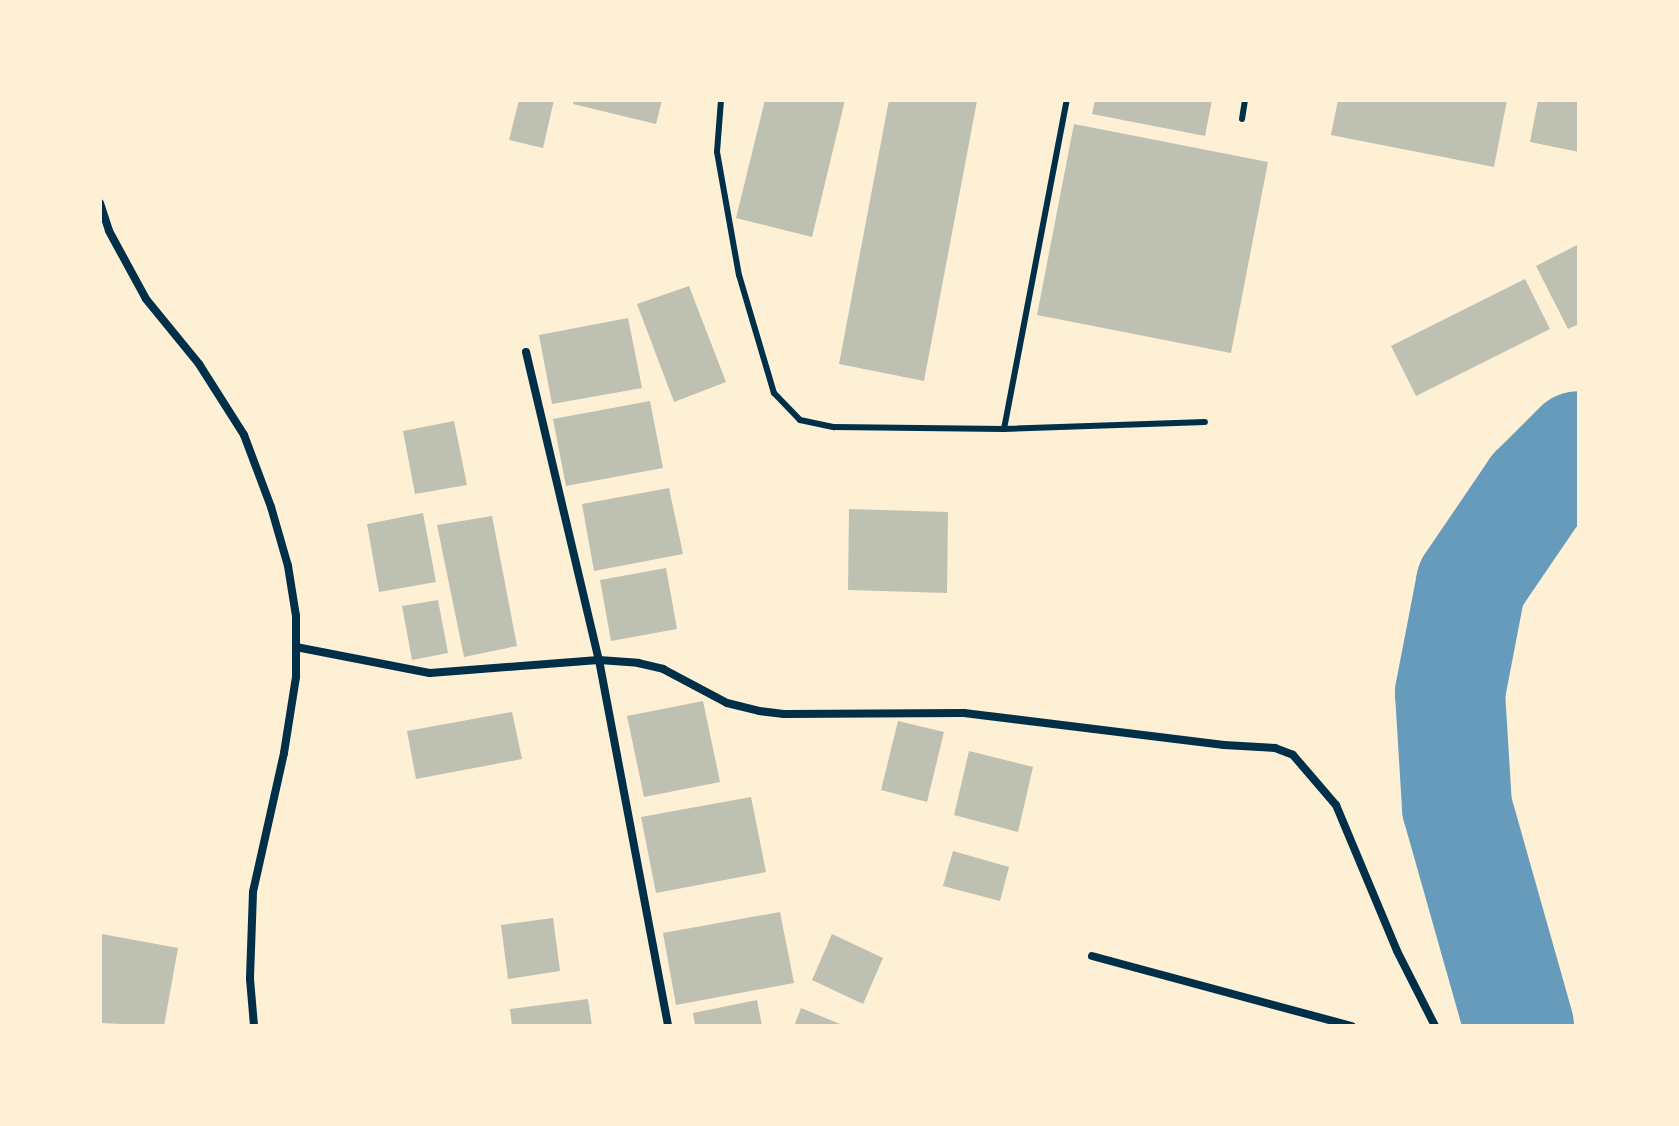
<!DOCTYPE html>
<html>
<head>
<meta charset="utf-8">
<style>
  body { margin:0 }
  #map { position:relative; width:1679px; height:1126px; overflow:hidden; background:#fdf0d5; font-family:Poppins,sans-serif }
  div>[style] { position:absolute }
  .river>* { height:110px; margin:-55px; padding:0 55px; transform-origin:55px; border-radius:55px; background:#669bbc }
  .building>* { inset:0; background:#bec0b2 }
  .service>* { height:6px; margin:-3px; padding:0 3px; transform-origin:3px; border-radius:3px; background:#003049 }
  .minor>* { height:8px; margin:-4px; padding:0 4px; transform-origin:4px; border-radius:4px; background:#003049 }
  span { translate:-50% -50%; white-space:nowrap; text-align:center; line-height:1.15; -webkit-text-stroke:6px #fdf0d5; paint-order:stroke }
  .frame { position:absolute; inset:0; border:102px solid #fdf0d5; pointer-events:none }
</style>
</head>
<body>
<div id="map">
  <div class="river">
    <i style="left:1519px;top:1026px;width:228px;rotate:-105.8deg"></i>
    <i style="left:1457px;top:807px;width:114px;rotate:-93.5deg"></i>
    <i style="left:1450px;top:693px;width:111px;rotate:-79.1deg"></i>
    <i style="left:1471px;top:584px;width:114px;rotate:-55.8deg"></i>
    <i style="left:1535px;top:490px;width:62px;rotate:-45deg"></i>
  </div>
  <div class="building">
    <i style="clip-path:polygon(519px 100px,554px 100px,543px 148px,509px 140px)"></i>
    <i style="clip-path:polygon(573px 100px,662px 100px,656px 124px,573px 104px)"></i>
    <i style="clip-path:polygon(765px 100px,845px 100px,812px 237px,736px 218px)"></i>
    <i style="clip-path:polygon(889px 100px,977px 101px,924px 381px,839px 364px)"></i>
    <i style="clip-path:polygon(1095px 100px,1212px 100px,1205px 136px,1092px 114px)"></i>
    <i style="clip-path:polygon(1338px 100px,1507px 100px,1494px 167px,1331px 135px)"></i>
    <i style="clip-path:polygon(1538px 100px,1579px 100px,1579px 152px,1530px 142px)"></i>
    <i style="clip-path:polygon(1074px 124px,1268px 162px,1231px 353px,1037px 315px)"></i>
    <i style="clip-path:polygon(1579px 244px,1579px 324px,1568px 329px,1536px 266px)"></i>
    <i style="clip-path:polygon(1525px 279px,1550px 329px,1416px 396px,1391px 346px)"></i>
    <i style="clip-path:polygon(689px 286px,726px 382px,674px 402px,637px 304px)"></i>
    <i style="clip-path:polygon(628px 318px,642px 388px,552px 404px,539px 335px)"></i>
    <i style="clip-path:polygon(650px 401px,663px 468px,566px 486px,553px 419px)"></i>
    <i style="clip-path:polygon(454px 421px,467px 485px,415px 494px,403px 431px)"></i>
    <i style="clip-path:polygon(669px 488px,683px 554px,594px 571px,582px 504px)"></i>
    <i style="clip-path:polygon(849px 509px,948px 512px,947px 593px,848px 590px)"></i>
    <i style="clip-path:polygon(423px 513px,436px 582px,379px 592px,367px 524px)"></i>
    <i style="clip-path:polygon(492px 516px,517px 646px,464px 657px,437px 525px)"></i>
    <i style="clip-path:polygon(666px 568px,677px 629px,611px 641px,600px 580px)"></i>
    <i style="clip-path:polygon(438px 600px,448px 653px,412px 660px,402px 606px)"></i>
    <i style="clip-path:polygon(703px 701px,720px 782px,644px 797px,627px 716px)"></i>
    <i style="clip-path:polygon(512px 712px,522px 759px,416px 779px,407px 731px)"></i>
    <i style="clip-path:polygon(898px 721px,944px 732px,927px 802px,881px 790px)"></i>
    <i style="clip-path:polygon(969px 751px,1033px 767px,1018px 832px,954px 815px)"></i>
    <i style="clip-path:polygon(751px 797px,766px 872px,656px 893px,641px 817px)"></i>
    <i style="clip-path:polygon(953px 851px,1009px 867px,1000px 901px,943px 886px)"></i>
    <i style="clip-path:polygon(780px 912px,794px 983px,676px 1005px,663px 933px)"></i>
    <i style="clip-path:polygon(553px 918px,560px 971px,508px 979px,501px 925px)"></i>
    <i style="clip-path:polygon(102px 934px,178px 948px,164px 1026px,100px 1023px)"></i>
    <i style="clip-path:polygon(832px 934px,883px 958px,863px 1004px,812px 980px)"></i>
    <i style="clip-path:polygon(588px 999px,592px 1026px,512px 1026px,510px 1009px)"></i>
    <i style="clip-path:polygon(757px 1000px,762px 1026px,695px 1026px,693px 1013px)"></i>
    <i style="clip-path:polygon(801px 1008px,845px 1026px,794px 1026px)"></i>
  </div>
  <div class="service">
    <i style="left:721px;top:100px;width:52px;rotate:94.4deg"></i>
    <i style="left:717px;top:152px;width:125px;rotate:79.9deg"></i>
    <i style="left:739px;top:275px;width:123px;rotate:73.5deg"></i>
    <i style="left:774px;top:393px;width:37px;rotate:46deg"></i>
    <i style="left:800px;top:420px;width:35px;rotate:12deg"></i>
    <i style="left:834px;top:427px;width:170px;rotate:0.7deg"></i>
    <i style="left:1004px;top:429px;width:201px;rotate:-2deg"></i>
    <i style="left:1242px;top:119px;width:19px;rotate:-81deg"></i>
    <i style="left:1004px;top:429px;width:335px;rotate:-79.2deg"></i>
  </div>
  <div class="minor">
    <i style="left:100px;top:203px;width:29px;rotate:72deg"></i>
    <i style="left:109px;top:231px;width:77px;rotate:61.4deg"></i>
    <i style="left:146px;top:299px;width:84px;rotate:50.8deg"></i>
    <i style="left:199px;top:364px;width:84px;rotate:57.6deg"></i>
    <i style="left:244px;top:435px;width:77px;rotate:69.4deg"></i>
    <i style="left:271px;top:507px;width:61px;rotate:73.9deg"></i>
    <i style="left:288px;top:566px;width:51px;rotate:80.9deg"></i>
    <i style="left:296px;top:616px;width:61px;rotate:90deg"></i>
    <i style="left:296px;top:677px;width:77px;rotate:99deg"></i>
    <i style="left:284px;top:753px;width:142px;rotate:102.6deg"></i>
    <i style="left:253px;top:892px;width:87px;rotate:92deg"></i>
    <i style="left:250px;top:979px;width:47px;rotate:85.1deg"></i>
    <i style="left:526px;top:352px;width:317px;rotate:76.7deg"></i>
    <i style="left:599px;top:660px;width:372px;rotate:79.3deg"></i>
    <i style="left:296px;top:647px;width:136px;rotate:11deg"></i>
    <i style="left:430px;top:673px;width:169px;rotate:-4.4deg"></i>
    <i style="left:599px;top:660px;width:39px;rotate:4deg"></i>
    <i style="left:638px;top:663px;width:26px;rotate:13deg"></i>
    <i style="left:663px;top:669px;width:72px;rotate:28deg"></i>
    <i style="left:727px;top:703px;width:33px;rotate:14deg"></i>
    <i style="left:759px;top:711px;width:25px;rotate:7deg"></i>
    <i style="left:784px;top:714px;width:180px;rotate:-0.3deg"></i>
    <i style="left:964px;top:713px;width:262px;rotate:7deg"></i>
    <i style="left:1224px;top:745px;width:51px;rotate:3.4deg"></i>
    <i style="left:1275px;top:748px;width:19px;rotate:21deg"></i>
    <i style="left:1293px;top:755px;width:66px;rotate:49.3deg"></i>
    <i style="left:1336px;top:805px;width:158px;rotate:67.3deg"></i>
    <i style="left:1397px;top:951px;width:84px;rotate:63.1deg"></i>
    <i style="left:1092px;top:956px;width:269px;rotate:15.1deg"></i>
  </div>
  <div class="frame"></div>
</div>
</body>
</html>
